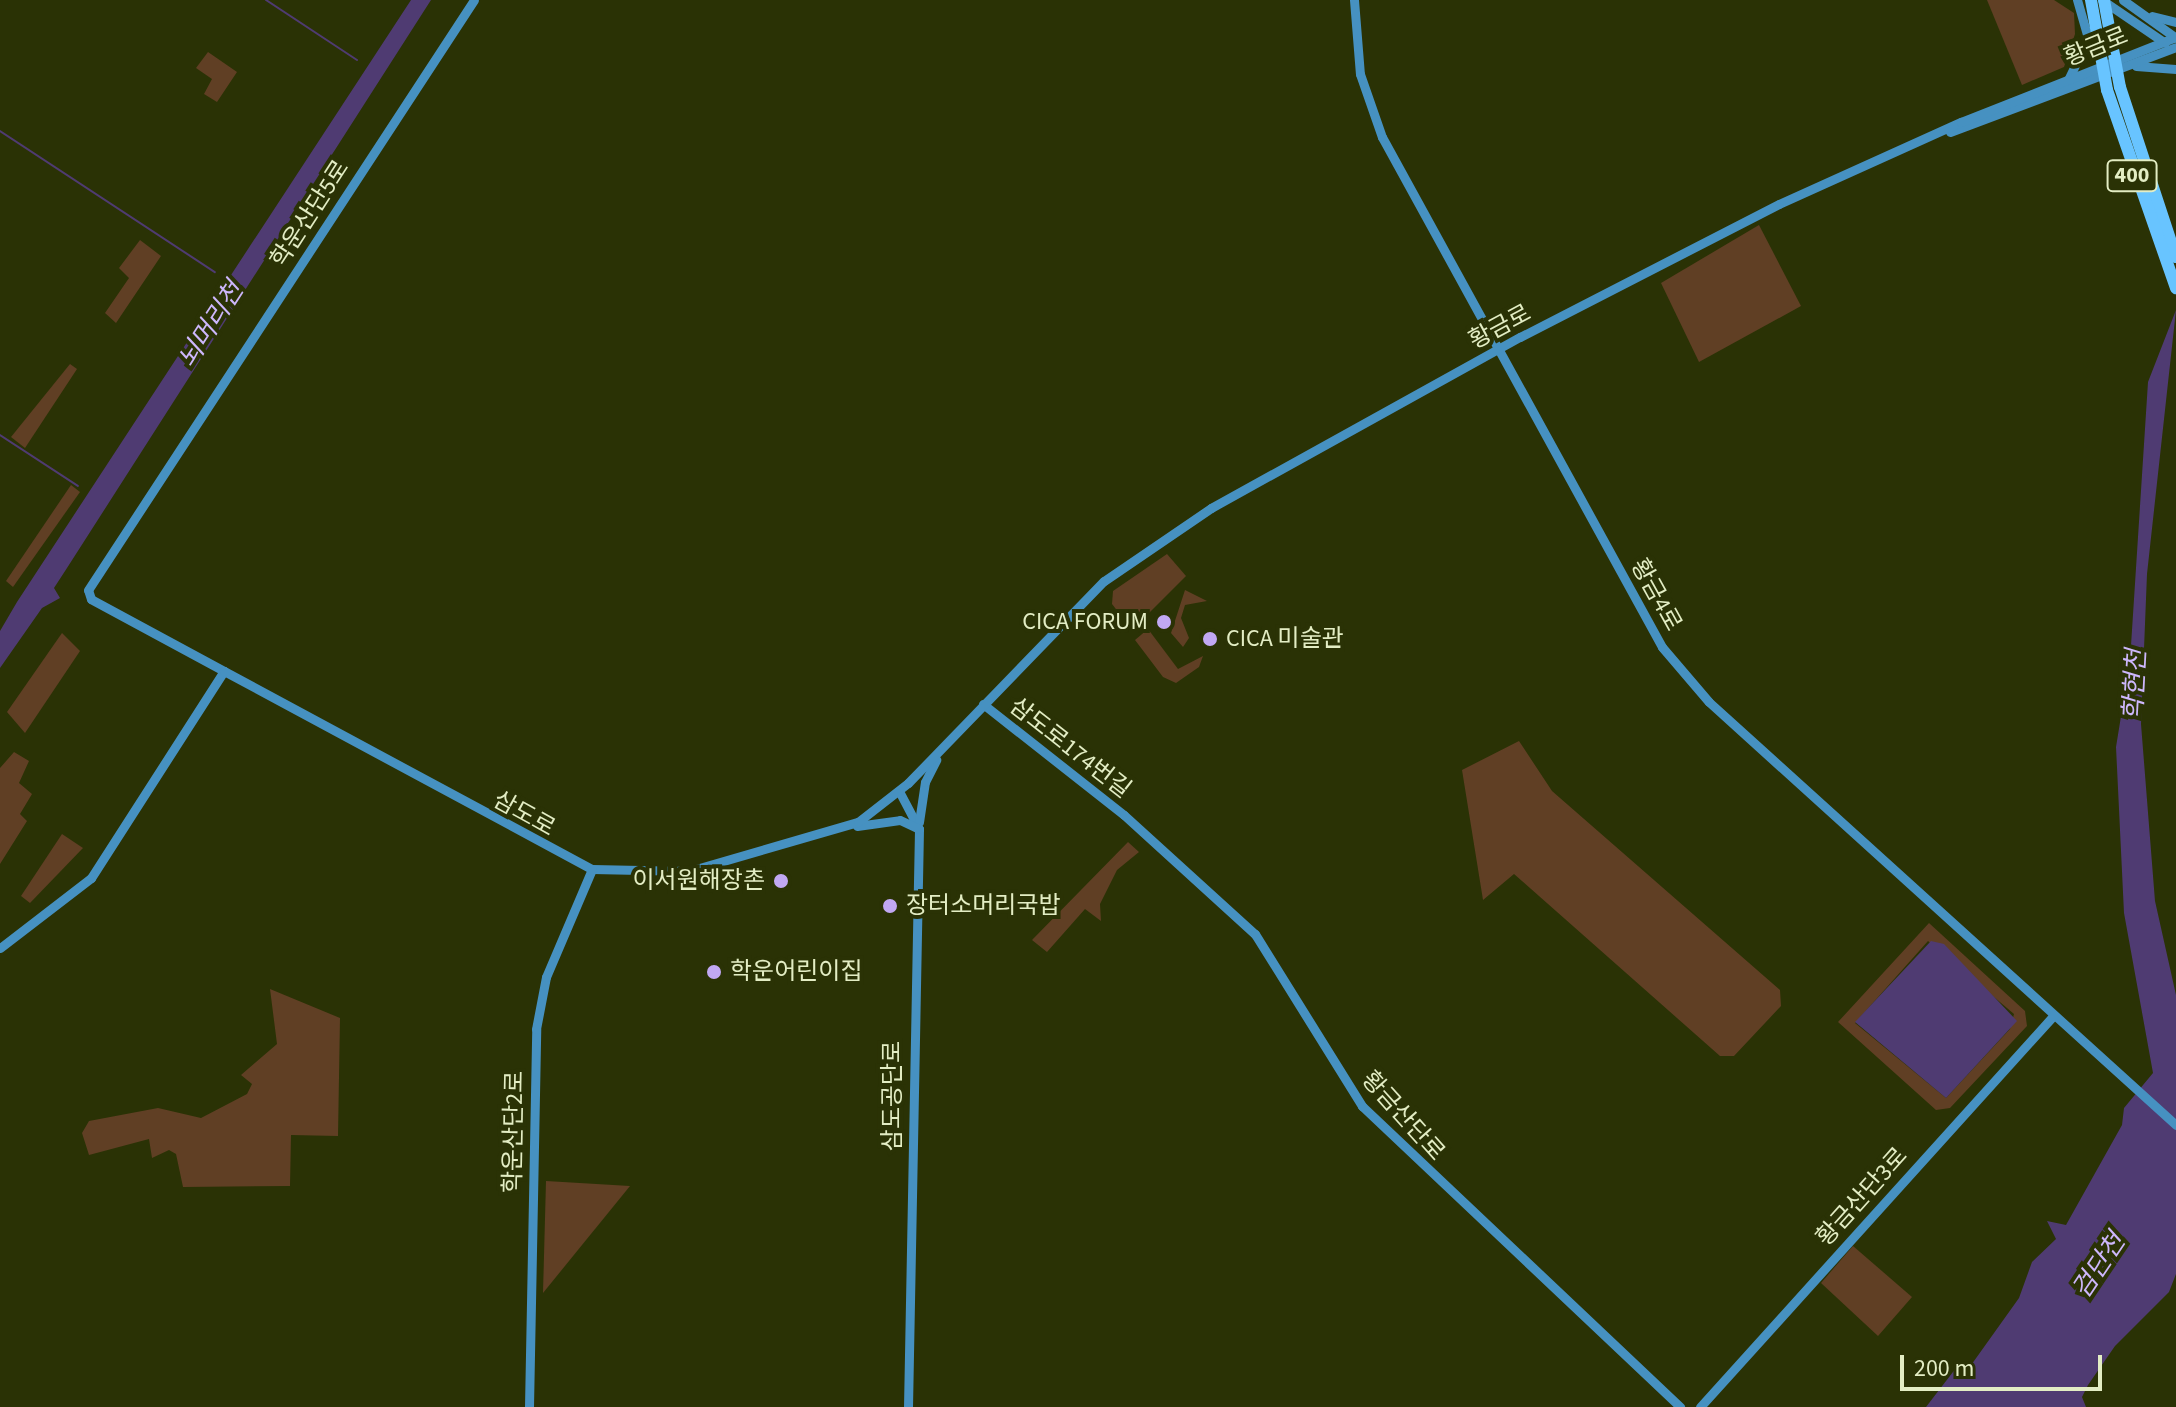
<!DOCTYPE html>
<html>
<head>
<meta charset="utf-8">
<style>
  body { margin:0 }
  #map { position:relative; width:2176px; height:1407px; overflow:hidden; background:#2a3205; font-family:"Source Sans 3","Noto Sans KR",sans-serif }
  div>[style] { position:absolute }
  .green>* { inset:0; background:#603f24 }
  .water>* { inset:0; background:#4f3b72 }
  .stream>* { height:2px; margin:-1px; padding:0 1px; transform-origin:1px; border-radius:1px; background:#4f3b72 }
  .secondary>* { height:9px; margin:-4.5px; padding:0 4.5px; transform-origin:4.5px; border-radius:4.5px; background:#4691c1 }
  .highway>* { height:12px; margin:-6px; padding:0 6px; transform-origin:6px; border-radius:6px; background:#68c4ff }
  .highway-bridge>* { height:12px; margin:-6px; padding:0 6px; transform-origin:6px; border-radius:6px; background:#68c4ff }
  .dots>* { width:22px; height:22px; translate:-50% -50%; box-sizing:border-box; border:4px solid #2a3205; border-radius:50% }
  span { translate:-50% -50%; white-space:nowrap; text-align:center; line-height:1.15; -webkit-text-stroke:8px #2a3205; paint-order:stroke }
  .shield-label span { padding:2px 6px; background:#2a3205; border:2px solid; border-radius:6px; -webkit-text-stroke-width:0 }
  .shield-label { font-size:22px; color:#e3edc4; font-weight:700 }
  .street-label { font-size:24px; color:#e3edc4 }
  .poi-label { font-size:24px; color:#e3edc4 }
  .right { translate:-100% -50%; text-align:right }
  .left { translate:0 -50%; text-align:left }
  .water-label { font-size:26px; color:#cdb7fc; font-style:italic }
  .scale { position:absolute; left:1900px; top:1355px; width:202px; height:36px; box-sizing:border-box; border:4px solid #e3edc4; border-top:0; padding-left:10px; font-size:24px; line-height:28px; white-space:nowrap; color:#e3edc4; -webkit-text-stroke:6px #2a3205; paint-order:stroke }
</style>
</head>
<body>
<div id="map">
  <div class="green">
    <i style="clip-path:polygon(1987px 0,2054px 0,2074px 13px,2075px 34px,2064px 67px,2022px 85px)"></i>
    <i style="clip-path:polygon(208px 52px,237px 72px,217px 102px,204px 94px,212px 79px,196px 68px)"></i>
    <i style="clip-path:polygon(1759px 225px,1801px 306px,1699px 362px,1661px 283px)"></i>
    <i style="clip-path:polygon(140px 240px,161px 256px,116px 323px,105px 313px,129px 278px,119px 268px)"></i>
    <i style="clip-path:polygon(70px 364px,77px 369px,25px 448px,11px 437px)"></i>
    <i style="clip-path:polygon(71px 485px,80px 492px,13px 587px,6px 581px)"></i>
    <i style="clip-path:polygon(1167px 554px,1186px 576px,1132px 630px,1112px 604px,1113px 591px)"></i>
    <i style="clip-path:polygon(1185px 590px,1207px 601px,1185px 605px,1181px 618px,1189px 638px,1183px 647px,1171px 633px)"></i>
    <i style="clip-path:polygon(1148px 629px,1178px 669px,1203px 656px,1199px 667px,1176px 683px,1163px 677px,1135px 640px)"></i>
    <i style="clip-path:polygon(62px 633px,80px 651px,25px 733px,7px 712px)"></i>
    <i style="clip-path:polygon(1519px 741px,1552px 791px,1780px 990px,1781px 1006px,1734px 1056px,1720px 1056px,1514px 874px,1483px 900px,1462px 770px)"></i>
    <i style="clip-path:polygon(14px 752px,29px 761px,19px 783px,32px 794px,20px 814px,27px 821px,0 864px,0 768px)"></i>
    <i style="clip-path:polygon(62px 834px,83px 848px,30px 903px,21px 896px)"></i>
    <i style="clip-path:polygon(1128px 842px,1139px 852px,1117px 870px,1100px 904px,1101px 921px,1085px 909px,1047px 952px,1032px 940px)"></i>
    <i style="clip-path:polygon(evenodd,1929px 923px,2025px 1011px,2027px 1026px,1950px 1108px,1936px 1110px,1838px 1022px,1929px 923px,1928px 941px,2014px 1014px,2010px 1029px,1946px 1098px,1855px 1023px,1928px 941px)"></i>
    <i style="clip-path:polygon(270px 989px,340px 1018px,338px 1136px,291px 1135px,290px 1186px,183px 1187px,176px 1154px,169px 1150px,152px 1158px,149px 1139px,89px 1155px,82px 1133px,89px 1121px,158px 1108px,201px 1118px,247px 1094px,252px 1084px,241px 1075px,277px 1044px)"></i>
    <i style="clip-path:polygon(546px 1181px,630px 1186px,543px 1293px)"></i>
    <i style="clip-path:polygon(1853px 1246px,1912px 1297px,1878px 1336px,1821px 1283px)"></i>
  </div>
  <div class="water">
    <i style="clip-path:polygon(411px 0,431px 0,67px 568px,54px 588px,60px 598px,42px 608px,0 668px,0 631px,17px 602px)"></i>
    <i style="clip-path:polygon(2176px 310px,2147px 574px,2141px 724px,2155px 901px,2176px 995px,2176px 1274px,2169px 1292px,2115px 1346px,2088px 1385px,2082px 1397px,2086px 1407px,1926px 1407px,1956px 1368px,1969px 1368px,2019px 1298px,2032px 1262px,2056px 1239px,2047px 1221px,2066px 1225px,2122px 1125px,2124px 1108px,2153px 1073px,2124px 913px,2116px 747px,2130px 661px,2148px 382px)"></i>
    <i style="clip-path:polygon(1931px 941px,1944px 944px,2017px 1021px,1946px 1098px,1855px 1022px)"></i>
  </div>
  <div class="stream">
    <i style="left:266px;top:0;width:109px;rotate:33.4deg"></i>
    <i style="left:0;top:131px;width:257px;rotate:33.3deg"></i>
    <i style="left:0;top:435px;width:93px;rotate:33.2deg"></i>
  </div>
  <div class="secondary">
    <i style="left:1354px;top:0;width:74px;rotate:85.4deg"></i>
    <i style="left:1360px;top:74px;width:67px;rotate:70.8deg"></i>
    <i style="left:1382px;top:137px;width:582px;rotate:61.23deg"></i>
    <i style="left:1662px;top:647px;width:72px;rotate:49.5deg"></i>
    <i style="left:1709px;top:702px;width:630px;rotate:42.17deg"></i>
    <i style="left:2102px;top:0;width:76px;rotate:34.3deg"></i>
    <i style="left:2123px;top:0;width:65px;rotate:35.6deg"></i>
    <i style="left:2152px;top:16px;width:25px;rotate:14deg"></i>
    <i style="left:2136px;top:66px;width:40px;rotate:4.3deg"></i>
    <i style="left:2068px;top:80px;width:47px;rotate:-64.5deg"></i>
    <i style="left:2088px;top:38px;width:40px;rotate:-106deg"></i>
    <i style="left:1950px;top:132px;width:241px;rotate:-20.6deg"></i>
    <i style="left:224px;top:671px;width:151px;rotate:-151.6deg"></i>
    <i style="left:91px;top:599px;width:9px;rotate:-108deg"></i>
    <i style="left:88px;top:590px;width:705px;rotate:-56.81deg"></i>
    <i style="left:983px;top:704px;width:179px;rotate:38.2deg"></i>
    <i style="left:1124px;top:815px;width:177px;rotate:42.3deg"></i>
    <i style="left:1255px;top:934px;width:203px;rotate:58.1deg"></i>
    <i style="left:1362px;top:1106px;width:438px;rotate:43.4deg"></i>
    <i style="left:899px;top:791px;width:43px;rotate:62.2deg"></i>
    <i style="left:919px;top:829px;width:578px;rotate:91.09deg"></i>
    <i style="left:919px;top:822px;width:40px;rotate:-81.5deg"></i>
    <i style="left:925px;top:782px;width:25px;rotate:-63deg"></i>
    <i style="left:857px;top:826px;width:43px;rotate:-7.9deg"></i>
    <i style="left:900px;top:820px;width:21px;rotate:25deg"></i>
    <i style="left:0;top:948px;width:115px;rotate:-37.6deg"></i>
    <i style="left:91px;top:878px;width:246px;rotate:-57.3deg"></i>
    <i style="left:224px;top:671px;width:418px;rotate:28.3deg"></i>
    <i style="left:592px;top:869px;width:97px;rotate:1.2deg"></i>
    <i style="left:689px;top:871px;width:176px;rotate:-16.2deg"></i>
    <i style="left:858px;top:822px;width:63px;rotate:-38deg"></i>
    <i style="left:908px;top:783px;width:281px;rotate:-45.9deg"></i>
    <i style="left:1104px;top:581px;width:130px;rotate:-34.3deg"></i>
    <i style="left:1211px;top:508px;width:353px;rotate:-29deg"></i>
    <i style="left:1520px;top:337px;width:291px;rotate:-27.2deg"></i>
    <i style="left:1779px;top:204px;width:200px;rotate:-24.3deg"></i>
    <i style="left:1961px;top:122px;width:231px;rotate:-21.6deg"></i>
    <i style="left:529px;top:1407px;width:378px;rotate:-88.9deg"></i>
    <i style="left:536px;top:1029px;width:53px;rotate:-79.1deg"></i>
    <i style="left:546px;top:977px;width:117px;rotate:-66.9deg"></i>
    <i style="left:1700px;top:1407px;width:528px;rotate:-47.92deg"></i>
  </div>
  <div class="highway">
    <i style="left:2120px;top:87px;width:179px;rotate:71.8deg"></i>
    <i style="left:2107px;top:90px;width:210px;rotate:70.8deg"></i>
  </div>
  <div class="highway-bridge">
    <i style="left:2091px;top:0;width:91px;rotate:79.9deg"></i>
    <i style="left:2104px;top:0;width:88px;rotate:79.6deg"></i>
  </div>
  <div class="dots">
    <i style="left:1164px;top:622px;background:#c1a8f3"></i>
    <i style="left:1210px;top:639px;background:#c1a8f3"></i>
    <i style="left:781px;top:881px;background:#c1a8f3"></i>
    <i style="left:890px;top:906px;background:#c1a8f3"></i>
    <i style="left:714px;top:972px;background:#c1a8f3"></i>
  </div>
  <div class="shield-label">
    <span style="left:2132px;top:176px">400</span>
  </div>
  <div class="street-label">
    <span style="left:2096px;top:47px;rotate:-22deg">황금로</span>
    <span style="left:310px;top:214px;rotate:-57deg">학운산단5로</span>
    <span style="left:1500px;top:327px;rotate:-28deg">황금로</span>
    <span style="left:1656px;top:595px;rotate:61deg">황금4로</span>
    <span style="left:1070px;top:748px;rotate:38deg">삼도로174번길</span>
    <span style="left:524px;top:814px;rotate:29deg">삼도로</span>
    <span style="left:893px;top:1096px;rotate:-90deg">삼도공단로</span>
    <span style="left:1403px;top:1116px;rotate:48deg">황금산단로</span>
    <span style="left:514px;top:1132px;rotate:-89deg">학운산단2로</span>
    <span style="left:1862px;top:1197px;rotate:-48deg">황금산단3로</span>
  </div>
  <div class="poi-label">
    <span class="right" style="left:1148px;top:622px">CICA FORUM</span>
    <span class="left" style="left:1226px;top:639px">CICA 미술관</span>
    <span class="right" style="left:765px;top:881px">이서원해장촌</span>
    <span class="left" style="left:906px;top:906px">장터소머리국밥</span>
    <span class="left" style="left:730px;top:972px">학운어린이집</span>
  </div>
  <div class="water-label">
    <span style="left:211px;top:325px;rotate:-57deg">뇌머리천</span>
    <span style="left:2135px;top:685px;rotate:-87deg">학현천</span>
    <span style="left:2099px;top:1266px;rotate:-56deg">검단천</span>
  </div>
  <div class="scale">200 m</div>
</div>
</body>
</html>
